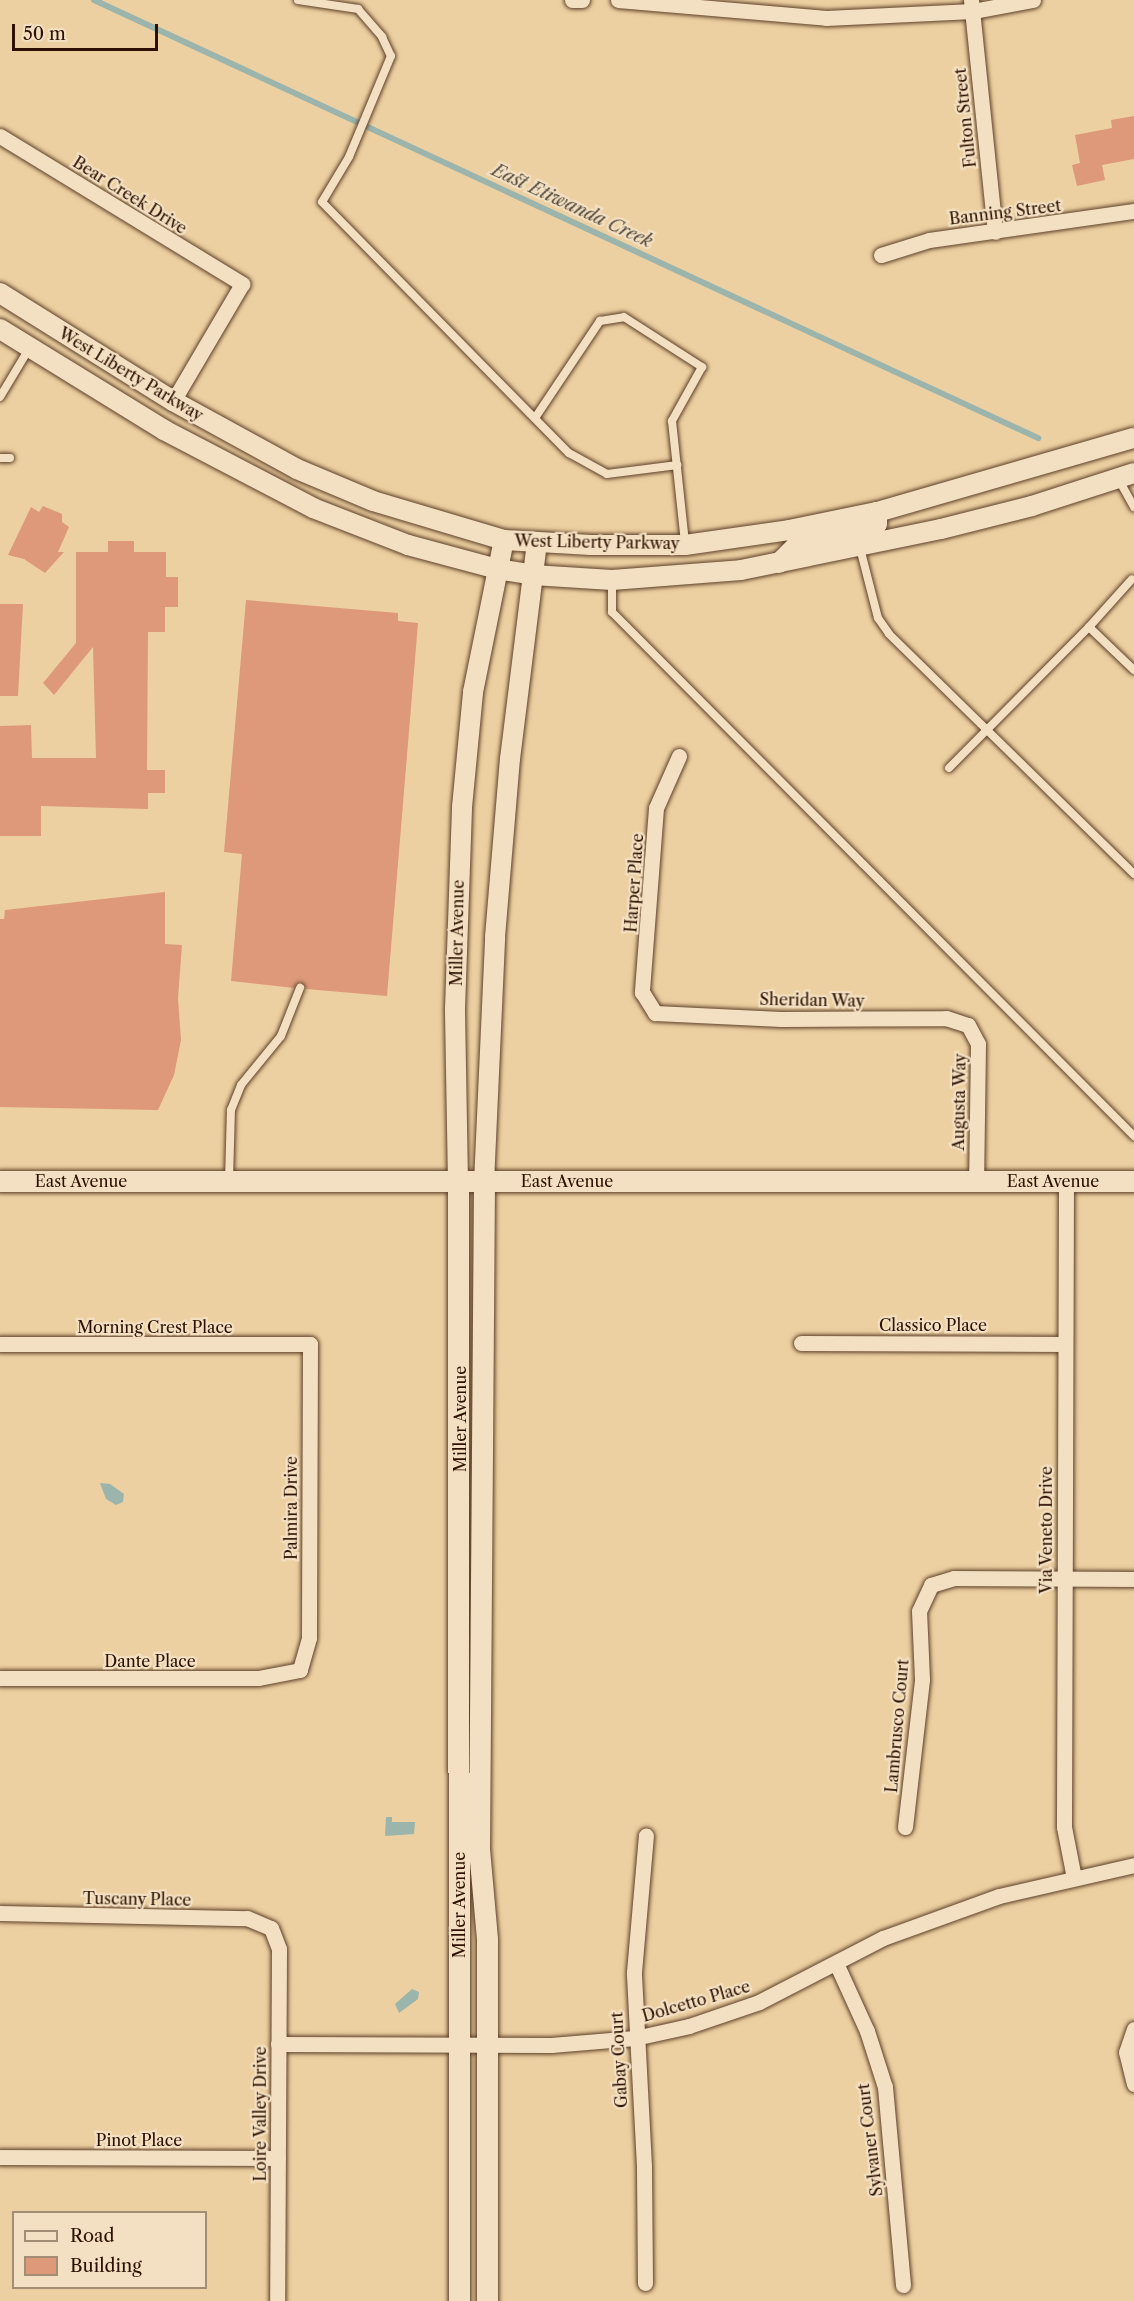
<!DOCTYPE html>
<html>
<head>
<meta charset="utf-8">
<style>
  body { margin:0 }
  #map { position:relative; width:1134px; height:2301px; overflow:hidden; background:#edd0a1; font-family:"Libre Caslon Text",serif }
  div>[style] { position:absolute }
  .water>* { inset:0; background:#9bb5ad }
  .stream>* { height:6px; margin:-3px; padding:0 3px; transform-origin:3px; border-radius:3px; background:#9bb5ad }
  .building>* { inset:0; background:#dd997a }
  .roads { filter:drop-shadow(0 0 2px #5d4029) drop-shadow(0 0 2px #5d4029) }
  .service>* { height:8px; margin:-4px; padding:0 4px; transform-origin:4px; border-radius:4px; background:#f3e0c2 }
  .minor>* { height:15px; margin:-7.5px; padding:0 7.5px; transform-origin:7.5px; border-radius:7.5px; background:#f3e0c2 }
  .tertiary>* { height:20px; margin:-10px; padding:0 10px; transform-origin:10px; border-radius:10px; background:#f3e0c2 }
  .secondary>* { height:21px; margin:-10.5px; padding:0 10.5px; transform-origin:10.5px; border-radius:10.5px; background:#f3e0c2 }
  span { translate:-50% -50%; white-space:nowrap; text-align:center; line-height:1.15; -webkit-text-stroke:4.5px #f3e0c2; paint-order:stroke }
  .street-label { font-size:16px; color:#2d1001 }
  .water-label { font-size:18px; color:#544a3d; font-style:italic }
  .legend { position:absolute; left:12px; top:2211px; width:195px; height:78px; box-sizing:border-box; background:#f3e0c2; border:2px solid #a48d75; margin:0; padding:8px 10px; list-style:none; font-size:18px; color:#2d1001 }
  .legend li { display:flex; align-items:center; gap:12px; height:30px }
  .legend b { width:30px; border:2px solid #a48d75 }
  .scale { position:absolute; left:12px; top:24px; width:146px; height:27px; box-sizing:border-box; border:3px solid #2d1001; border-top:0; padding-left:8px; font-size:18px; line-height:21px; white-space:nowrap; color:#2d1001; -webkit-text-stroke:4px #f3e0c2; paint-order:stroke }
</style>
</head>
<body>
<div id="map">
  <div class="water">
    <i style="clip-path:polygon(100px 1483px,110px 1484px,124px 1494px,123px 1502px,116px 1505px,106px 1499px)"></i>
    <i style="clip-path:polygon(386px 1817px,392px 1817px,392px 1822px,415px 1822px,414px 1834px,385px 1836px)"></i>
    <i style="clip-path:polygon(412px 1989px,419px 1992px,418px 1999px,399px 2013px,395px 2004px)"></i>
  </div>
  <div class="stream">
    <i style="left:94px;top:0;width:1041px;rotate:24.89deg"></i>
  </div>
  <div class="building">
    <i style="clip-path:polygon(1134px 116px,1134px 159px,1102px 165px,1105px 180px,1077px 186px,1072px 165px,1080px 163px,1075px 135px,1112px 128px,1111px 120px)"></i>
    <i style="clip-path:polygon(43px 506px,62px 514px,62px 522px,69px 527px,58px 552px,64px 552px,45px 573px,24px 559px,8px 555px,31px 507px,39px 512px)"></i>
    <i style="clip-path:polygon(108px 541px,134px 541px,134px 552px,166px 552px,166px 577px,178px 577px,178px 607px,165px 607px,165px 632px,148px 632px,147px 770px,165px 770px,165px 793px,148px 793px,148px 809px,41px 806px,41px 836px,0 836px,0 726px,31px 725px,32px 758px,96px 758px,93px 647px,54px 695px,43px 683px,76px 643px,76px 552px,108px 552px)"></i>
    <i style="clip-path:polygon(246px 600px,398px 613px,398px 621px,418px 623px,387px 996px,306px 989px,300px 982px,294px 988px,231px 981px,242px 854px,224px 852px)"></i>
    <i style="clip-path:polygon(0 604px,23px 604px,18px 696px,0 696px)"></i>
    <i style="clip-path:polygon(165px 892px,165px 944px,182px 945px,178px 998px,181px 1040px,174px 1075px,158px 1110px,0 1107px,0 919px,4px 919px,5px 910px)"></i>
  </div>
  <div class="roads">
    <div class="service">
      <i style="left:298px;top:0;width:61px;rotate:8.5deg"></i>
      <i style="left:358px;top:9px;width:37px;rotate:49deg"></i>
      <i style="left:382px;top:37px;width:21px;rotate:65deg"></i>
      <i style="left:391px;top:56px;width:109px;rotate:112.6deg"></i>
      <i style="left:349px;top:157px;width:52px;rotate:121deg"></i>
      <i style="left:322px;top:202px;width:352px;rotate:45.5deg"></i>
      <i style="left:569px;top:453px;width:43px;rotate:28.9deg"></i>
      <i style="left:607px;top:474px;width:71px;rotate:-7.3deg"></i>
      <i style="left:0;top:397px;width:58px;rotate:-59deg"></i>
      <i style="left:535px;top:418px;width:117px;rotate:-56.2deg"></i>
      <i style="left:600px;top:321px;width:24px;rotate:-9deg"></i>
      <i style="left:624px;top:317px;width:93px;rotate:32.7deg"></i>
      <i style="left:702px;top:367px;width:62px;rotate:119.1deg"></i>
      <i style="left:672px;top:421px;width:123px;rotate:83.9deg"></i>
      <i style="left:0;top:458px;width:10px"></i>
      <i style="left:1119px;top:480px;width:31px;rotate:61deg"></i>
      <i style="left:860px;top:548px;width:72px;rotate:75.6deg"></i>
      <i style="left:878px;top:618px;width:19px;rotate:55deg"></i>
      <i style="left:889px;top:634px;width:343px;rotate:44.4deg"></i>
      <i style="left:612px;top:580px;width:32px;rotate:90deg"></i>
      <i style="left:612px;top:612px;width:740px;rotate:45.11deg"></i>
      <i style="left:1089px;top:627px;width:64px;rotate:-48.1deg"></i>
      <i style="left:949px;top:768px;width:199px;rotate:-45.2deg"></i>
      <i style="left:1089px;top:627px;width:62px;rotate:43.7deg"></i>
      <i style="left:229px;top:1180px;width:70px;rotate:-88.4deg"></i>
      <i style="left:231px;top:1110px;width:27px;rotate:-68deg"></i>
      <i style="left:241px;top:1085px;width:63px;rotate:-50.8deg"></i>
      <i style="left:281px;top:1036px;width:52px;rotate:-68.4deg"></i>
    </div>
    <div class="minor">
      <i style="left:572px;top:0;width:10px"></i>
      <i style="left:618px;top:0;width:209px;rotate:4.9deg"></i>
      <i style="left:826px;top:18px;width:147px;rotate:-2.7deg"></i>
      <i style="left:973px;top:11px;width:61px;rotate:-10.4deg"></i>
      <i style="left:971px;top:0;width:233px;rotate:84.1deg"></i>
      <i style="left:0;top:136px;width:284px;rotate:31.4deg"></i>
      <i style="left:242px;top:284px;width:136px;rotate:120.5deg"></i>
      <i style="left:881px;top:255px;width:50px;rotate:-17.4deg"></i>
      <i style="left:929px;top:240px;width:207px;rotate:-8.1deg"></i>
      <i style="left:679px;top:756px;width:57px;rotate:113.9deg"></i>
      <i style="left:656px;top:808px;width:185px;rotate:94.4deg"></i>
      <i style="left:642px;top:992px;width:25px;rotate:58deg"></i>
      <i style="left:655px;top:1013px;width:126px;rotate:2.7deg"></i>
      <i style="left:781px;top:1019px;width:165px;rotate:-0.3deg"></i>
      <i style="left:946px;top:1018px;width:23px;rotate:18deg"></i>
      <i style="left:968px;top:1025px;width:21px;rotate:62deg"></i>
      <i style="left:978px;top:1044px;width:137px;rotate:90.8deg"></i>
      <i style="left:1066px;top:1182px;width:645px;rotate:90.18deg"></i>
      <i style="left:1064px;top:1827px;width:52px;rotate:78.9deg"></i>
      <i style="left:801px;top:1343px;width:264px;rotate:0.2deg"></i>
      <i style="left:0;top:1344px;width:310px"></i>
      <i style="left:310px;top:1344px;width:294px;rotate:90.2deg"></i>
      <i style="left:309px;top:1638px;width:33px;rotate:106deg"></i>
      <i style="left:300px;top:1670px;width:43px;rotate:169.2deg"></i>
      <i style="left:258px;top:1678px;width:258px;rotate:180deg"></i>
      <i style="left:905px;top:1827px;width:149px;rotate:-83.4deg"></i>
      <i style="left:922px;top:1679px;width:68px;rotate:-92.5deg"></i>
      <i style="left:919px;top:1611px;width:29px;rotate:-65deg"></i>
      <i style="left:931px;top:1585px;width:24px;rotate:-17deg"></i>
      <i style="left:954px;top:1578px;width:180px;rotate:0.3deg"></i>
      <i style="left:0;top:1913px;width:247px;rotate:1.2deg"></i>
      <i style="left:247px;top:1918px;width:26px;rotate:23deg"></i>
      <i style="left:271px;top:1928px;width:22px;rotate:69deg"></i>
      <i style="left:279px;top:1949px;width:352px;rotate:90.3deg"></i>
      <i style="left:836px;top:1963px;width:75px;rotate:65.5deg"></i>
      <i style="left:867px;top:2031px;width:59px;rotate:72.2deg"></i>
      <i style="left:885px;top:2087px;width:199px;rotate:84.8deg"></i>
      <i style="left:1134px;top:2029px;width:24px;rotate:109deg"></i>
      <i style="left:1126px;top:2052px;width:33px;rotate:76deg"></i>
      <i style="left:278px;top:2044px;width:273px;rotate:0.2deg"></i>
      <i style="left:551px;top:2045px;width:84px;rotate:-4.8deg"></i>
      <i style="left:635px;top:2038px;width:55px;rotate:-12.5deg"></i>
      <i style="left:689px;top:2026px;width:74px;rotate:-18.9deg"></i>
      <i style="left:759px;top:2002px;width:140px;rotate:-27.3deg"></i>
      <i style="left:883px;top:1938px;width:123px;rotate:-19.9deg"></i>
      <i style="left:999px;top:1896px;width:139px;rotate:-12.9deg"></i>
      <i style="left:0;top:2157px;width:278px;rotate:0.2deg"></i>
      <i style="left:645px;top:2283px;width:117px;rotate:-90.5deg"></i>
      <i style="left:644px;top:2166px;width:194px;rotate:-93deg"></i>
      <i style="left:634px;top:1972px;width:137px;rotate:-85deg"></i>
    </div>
    <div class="tertiary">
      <i style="left:0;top:293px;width:204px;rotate:32deg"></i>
      <i style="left:173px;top:401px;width:141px;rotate:28.7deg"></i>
      <i style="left:297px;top:469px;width:82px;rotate:22.8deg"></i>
      <i style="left:373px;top:501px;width:137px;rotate:16.6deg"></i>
      <i style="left:504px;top:540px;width:87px;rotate:3.3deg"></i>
      <i style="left:591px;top:545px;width:94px"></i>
      <i style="left:685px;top:545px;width:105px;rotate:-8.2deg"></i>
      <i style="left:789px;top:530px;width:90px;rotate:-11.6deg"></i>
      <i style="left:877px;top:512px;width:267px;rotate:-16.1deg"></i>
      <i style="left:0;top:329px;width:193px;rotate:31.6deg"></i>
      <i style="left:164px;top:430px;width:168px;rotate:27.6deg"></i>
      <i style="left:313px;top:508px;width:102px;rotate:21.3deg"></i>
      <i style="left:408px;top:545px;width:92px;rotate:15.1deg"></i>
      <i style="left:497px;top:569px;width:36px;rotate:9deg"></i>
      <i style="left:533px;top:575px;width:79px;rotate:3.6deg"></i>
      <i style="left:612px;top:580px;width:129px;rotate:-4.4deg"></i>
      <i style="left:741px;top:570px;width:204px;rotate:-11.6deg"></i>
      <i style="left:941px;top:529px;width:94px;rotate:-14.2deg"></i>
      <i style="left:1032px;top:506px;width:107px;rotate:-17.9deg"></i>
      <i style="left:779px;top:563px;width:24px;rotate:-45deg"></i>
      <i style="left:796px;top:546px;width:77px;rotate:-12deg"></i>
      <i style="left:871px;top:530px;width:8px;rotate:-45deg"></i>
      <i style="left:877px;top:524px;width:12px;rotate:-90deg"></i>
      <i style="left:458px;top:1183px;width:174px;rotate:-91deg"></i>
      <i style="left:455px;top:1009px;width:202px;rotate:-88deg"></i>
      <i style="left:462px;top:807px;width:116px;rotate:-84.5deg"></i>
      <i style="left:473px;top:692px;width:155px;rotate:-78.5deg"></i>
      <i style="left:484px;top:1183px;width:246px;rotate:-87.4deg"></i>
      <i style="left:495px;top:937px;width:179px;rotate:-85.2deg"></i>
      <i style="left:510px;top:759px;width:218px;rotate:-82.9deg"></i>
    </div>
    <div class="secondary">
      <i style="left:0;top:1181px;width:1134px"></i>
      <i style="left:458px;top:1183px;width:1118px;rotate:89.95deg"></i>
      <i style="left:484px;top:1183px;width:666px;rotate:90.43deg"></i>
      <i style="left:479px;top:1849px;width:90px;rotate:84.9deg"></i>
      <i style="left:487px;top:1939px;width:362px;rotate:90deg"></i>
    </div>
  </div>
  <div class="street-label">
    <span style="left:965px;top:118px;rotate:-96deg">Fulton Street</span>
    <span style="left:130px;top:195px;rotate:32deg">Bear Creek Drive</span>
    <span style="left:1005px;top:212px;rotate:-7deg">Banning Street</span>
    <span style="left:131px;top:374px;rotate:31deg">West Liberty Parkway</span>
    <span style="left:597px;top:542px;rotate:1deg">West Liberty Parkway</span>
    <span style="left:634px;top:883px;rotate:-86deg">Harper Place</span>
    <span style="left:457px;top:933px;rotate:-89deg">Miller Avenue</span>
    <span style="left:812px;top:1000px;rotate:1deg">Sheridan Way</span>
    <span style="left:959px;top:1102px;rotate:-89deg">Augusta Way</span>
    <span style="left:81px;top:1181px">East Avenue</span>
    <span style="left:567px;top:1181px">East Avenue</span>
    <span style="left:1053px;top:1181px">East Avenue</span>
    <span style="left:933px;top:1325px">Classico Place</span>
    <span style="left:155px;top:1327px">Morning Crest Place</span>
    <span style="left:460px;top:1419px;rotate:-90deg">Miller Avenue</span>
    <span style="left:291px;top:1508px;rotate:-90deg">Palmira Drive</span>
    <span style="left:1046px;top:1530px;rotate:-90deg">Via Veneto Drive</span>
    <span style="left:150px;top:1661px">Dante Place</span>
    <span style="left:897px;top:1726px;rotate:-85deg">Lambrusco Court</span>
    <span style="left:137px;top:1899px;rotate:1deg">Tuscany Place</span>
    <span style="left:459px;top:1905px;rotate:-90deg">Miller Avenue</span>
    <span style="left:696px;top:2001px;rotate:-16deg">Dolcetto Place</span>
    <span style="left:619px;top:2060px;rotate:-93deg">Gabay Court</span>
    <span style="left:260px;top:2114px;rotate:-90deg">Loire Valley Drive</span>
    <span style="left:139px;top:2140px">Pinot Place</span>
    <span style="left:870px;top:2140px;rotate:-97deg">Sylvaner Court</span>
  </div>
  <div class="water-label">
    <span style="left:572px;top:206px;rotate:25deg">East Etiwanda Creek</span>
  </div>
  <ul class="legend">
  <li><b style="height:8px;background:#f3e0c2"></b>Road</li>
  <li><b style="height:16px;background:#dd997a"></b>Building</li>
  </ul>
  <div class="scale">50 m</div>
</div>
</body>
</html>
